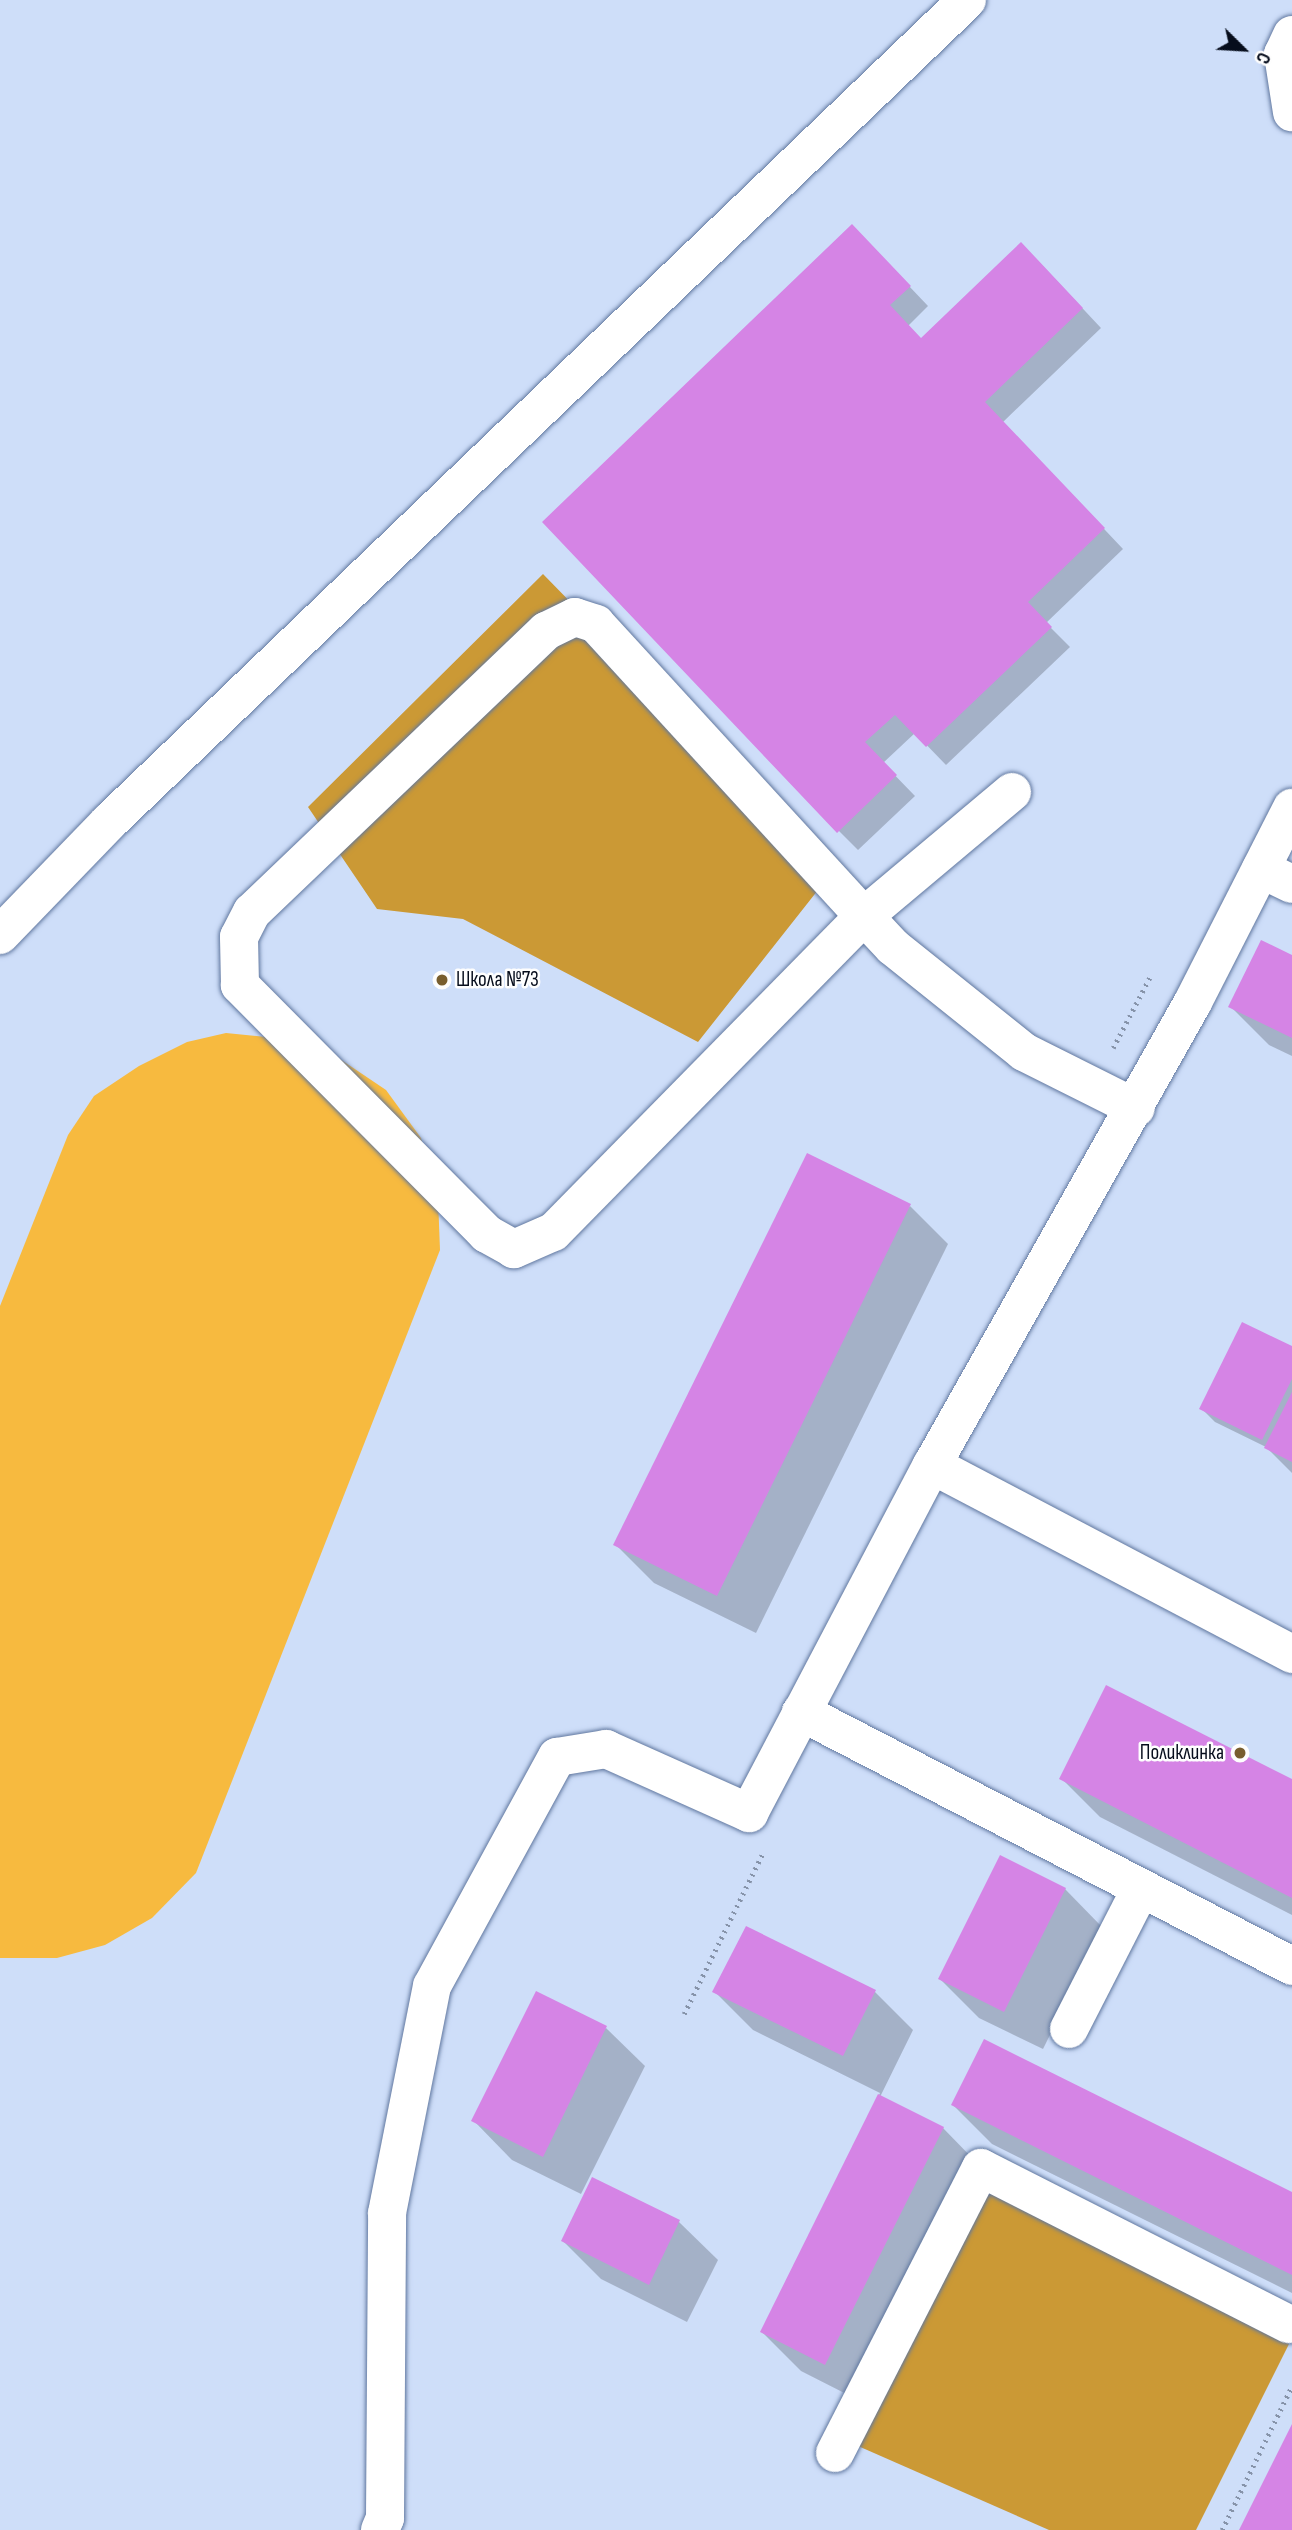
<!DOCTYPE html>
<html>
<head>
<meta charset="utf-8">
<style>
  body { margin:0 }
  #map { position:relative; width:1292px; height:2530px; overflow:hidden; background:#cedef9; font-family:"Sofia Sans Condensed",sans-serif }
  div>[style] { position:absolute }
  .green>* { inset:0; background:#f7ba3f }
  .forest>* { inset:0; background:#cb9935 }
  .shadow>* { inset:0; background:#0003 }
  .building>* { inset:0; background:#d584e5 }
  .path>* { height:4.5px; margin-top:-2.25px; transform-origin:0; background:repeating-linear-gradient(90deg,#8693a9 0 2px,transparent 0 7px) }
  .roads { filter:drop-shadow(0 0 2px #60779f) drop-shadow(0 0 2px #60779f) }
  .minor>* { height:38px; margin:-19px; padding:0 19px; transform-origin:19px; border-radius:19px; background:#fff }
  .dots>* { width:19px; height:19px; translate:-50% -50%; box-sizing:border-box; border:4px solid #fefefe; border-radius:50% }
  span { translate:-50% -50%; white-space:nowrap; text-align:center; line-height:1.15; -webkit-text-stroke:5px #fefefe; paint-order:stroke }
  .poi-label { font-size:21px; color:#060d1c }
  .left { translate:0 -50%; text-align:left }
  .right { translate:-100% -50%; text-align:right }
  .north { position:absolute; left:1208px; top:14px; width:70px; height:70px; -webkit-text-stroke:5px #fefefe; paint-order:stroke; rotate:114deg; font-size:19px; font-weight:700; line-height:28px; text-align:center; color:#060d1c }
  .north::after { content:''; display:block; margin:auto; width:24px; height:32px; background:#060d1c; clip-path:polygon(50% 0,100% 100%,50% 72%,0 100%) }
</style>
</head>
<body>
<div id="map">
  <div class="green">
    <i style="clip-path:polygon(226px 1033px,286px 1039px,340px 1059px,386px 1090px,421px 1138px,438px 1198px,440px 1250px,196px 1873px,152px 1918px,105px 1945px,57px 1958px,0 1958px,0 1306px,68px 1135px,94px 1096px,139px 1066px,187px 1042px)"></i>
  </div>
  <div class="forest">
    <i style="clip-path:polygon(543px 574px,833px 871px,698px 1042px,463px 919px,377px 909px,308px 807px)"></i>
    <i style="clip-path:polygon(989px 2187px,1289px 2344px,1196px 2530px,1049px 2530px,858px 2446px)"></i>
  </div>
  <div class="shadow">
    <i style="clip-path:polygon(871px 246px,928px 306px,908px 326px,921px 340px,1040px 263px,1101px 328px,1003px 422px,1123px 549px,1046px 623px,1070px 647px,946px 765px,915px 733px,883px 763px,915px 796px,858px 850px,839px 831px)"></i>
    <i style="clip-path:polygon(1292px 957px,1292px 1056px,1269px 1045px,1230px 1006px)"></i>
    <i style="clip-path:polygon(910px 1206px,948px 1244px,756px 1633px,654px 1583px,615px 1544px)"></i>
    <i style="clip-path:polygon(1292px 1348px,1292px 1473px,1266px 1447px,1215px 1422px,1202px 1409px)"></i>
    <i style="clip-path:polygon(1061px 1778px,1292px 1781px,1292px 1915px,1100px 1817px)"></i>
    <i style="clip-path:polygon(1065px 1889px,1103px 1928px,1043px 2049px,979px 2018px,940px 1979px)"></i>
    <i style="clip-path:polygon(874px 1991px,913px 2030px,880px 2097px,943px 2128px,981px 2167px,864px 2403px,801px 2371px,762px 2332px,880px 2093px,753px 2030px,715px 1992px)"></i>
    <i style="clip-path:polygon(606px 2028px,645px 2066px,581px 2194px,512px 2160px,474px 2121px)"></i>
    <i style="clip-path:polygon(953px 2105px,1292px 2194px,1292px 2293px,992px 2144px)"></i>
    <i style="clip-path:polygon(593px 2179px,679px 2222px,718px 2260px,687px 2322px,601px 2279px,563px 2241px)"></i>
  </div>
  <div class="building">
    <i style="clip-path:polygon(852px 224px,911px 286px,890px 305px,921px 338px,1021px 242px,1083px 308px,985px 402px,1105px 528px,1028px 602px,1052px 627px,926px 747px,895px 715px,865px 742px,897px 775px,837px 833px,542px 522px)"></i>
    <i style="clip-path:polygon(1261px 940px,1292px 955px,1292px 1038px,1228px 1007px)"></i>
    <i style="clip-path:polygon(807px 1153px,911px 1204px,717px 1596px,613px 1545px)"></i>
    <i style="clip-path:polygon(1242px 1322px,1292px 1346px,1292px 1379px,1262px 1440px,1199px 1409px)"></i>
    <i style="clip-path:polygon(1292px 1392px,1292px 1462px,1264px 1448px)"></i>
    <i style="clip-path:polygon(1106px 1685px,1292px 1779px,1292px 1898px,1059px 1779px)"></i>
    <i style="clip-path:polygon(1000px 1855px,1066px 1888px,1004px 2012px,938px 1979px)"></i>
    <i style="clip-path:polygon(746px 1926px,876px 1990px,843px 2056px,712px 1992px)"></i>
    <i style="clip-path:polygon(536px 1991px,607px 2026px,543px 2157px,471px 2121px)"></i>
    <i style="clip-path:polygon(984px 2039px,1292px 2192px,1292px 2275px,951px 2105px)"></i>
    <i style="clip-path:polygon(878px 2094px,944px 2127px,825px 2365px,760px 2332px)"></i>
    <i style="clip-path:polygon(592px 2177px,680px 2220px,649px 2285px,561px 2241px)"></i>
    <i style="clip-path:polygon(1292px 2424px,1292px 2530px,1239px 2530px)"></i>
  </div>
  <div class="path">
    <i style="left:1113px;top:1048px;width:82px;rotate:-62.5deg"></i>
    <i style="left:684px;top:2014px;width:179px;rotate:-63.9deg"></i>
    <i style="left:1222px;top:2530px;width:160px;rotate:-64.1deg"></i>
  </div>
  <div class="roads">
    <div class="minor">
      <i style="left:1292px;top:35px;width:21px;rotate:115deg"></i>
      <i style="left:1283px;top:54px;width:59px;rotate:81.2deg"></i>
      <i style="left:1012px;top:792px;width:193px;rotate:140deg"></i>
      <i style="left:864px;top:916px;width:443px;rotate:134.5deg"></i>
      <i style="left:553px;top:1232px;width:43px;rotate:156.4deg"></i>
      <i style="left:514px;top:1249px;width:31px;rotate:-151deg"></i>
      <i style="left:487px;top:1234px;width:351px;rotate:-134.8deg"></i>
      <i style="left:240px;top:985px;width:48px;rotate:-91.2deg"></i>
      <i style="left:239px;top:937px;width:28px;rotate:-63deg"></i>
      <i style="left:252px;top:912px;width:407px;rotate:-43.7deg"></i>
      <i style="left:546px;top:631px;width:32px;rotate:-26deg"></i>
      <i style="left:575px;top:617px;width:22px;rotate:18deg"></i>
      <i style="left:596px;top:624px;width:396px;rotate:47.5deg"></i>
      <i style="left:864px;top:916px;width:42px;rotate:46.9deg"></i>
      <i style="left:893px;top:947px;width:168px;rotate:38.7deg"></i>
      <i style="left:1024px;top:1052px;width:125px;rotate:26.6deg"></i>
      <i style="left:1261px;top:869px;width:34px;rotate:26deg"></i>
      <i style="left:0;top:935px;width:157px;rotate:-46deg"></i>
      <i style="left:109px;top:822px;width:1188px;rotate:-43.77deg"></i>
      <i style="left:932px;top:1465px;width:407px;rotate:27.7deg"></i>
      <i style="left:801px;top:1712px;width:553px;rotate:27.35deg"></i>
      <i style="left:1069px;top:2029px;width:158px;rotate:-62.9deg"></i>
      <i style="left:835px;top:2453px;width:320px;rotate:-62.9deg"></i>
      <i style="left:981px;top:2168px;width:345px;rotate:26.9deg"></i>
      <i style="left:380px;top:2530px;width:13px;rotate:-67deg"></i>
      <i style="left:385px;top:2518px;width:305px;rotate:-89.6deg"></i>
      <i style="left:387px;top:2213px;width:231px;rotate:-78.8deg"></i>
      <i style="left:432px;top:1986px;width:261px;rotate:-61.4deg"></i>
      <i style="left:557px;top:1757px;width:50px;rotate:-9.3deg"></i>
      <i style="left:606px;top:1749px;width:157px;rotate:24.1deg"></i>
      <i style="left:749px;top:1813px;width:393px;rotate:-62.3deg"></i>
      <i style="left:932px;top:1465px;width:531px;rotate:-60.59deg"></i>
      <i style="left:1193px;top:1002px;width:218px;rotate:-63deg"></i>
    </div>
  </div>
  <div class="dots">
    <i style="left:442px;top:980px;background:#785e2f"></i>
    <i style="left:1240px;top:1753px;background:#785e2f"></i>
  </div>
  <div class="poi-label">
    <span class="left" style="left:456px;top:980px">Школа №73</span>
    <span class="right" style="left:1224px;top:1753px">Поликлинка</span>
  </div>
  <div class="north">С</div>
</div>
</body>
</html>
